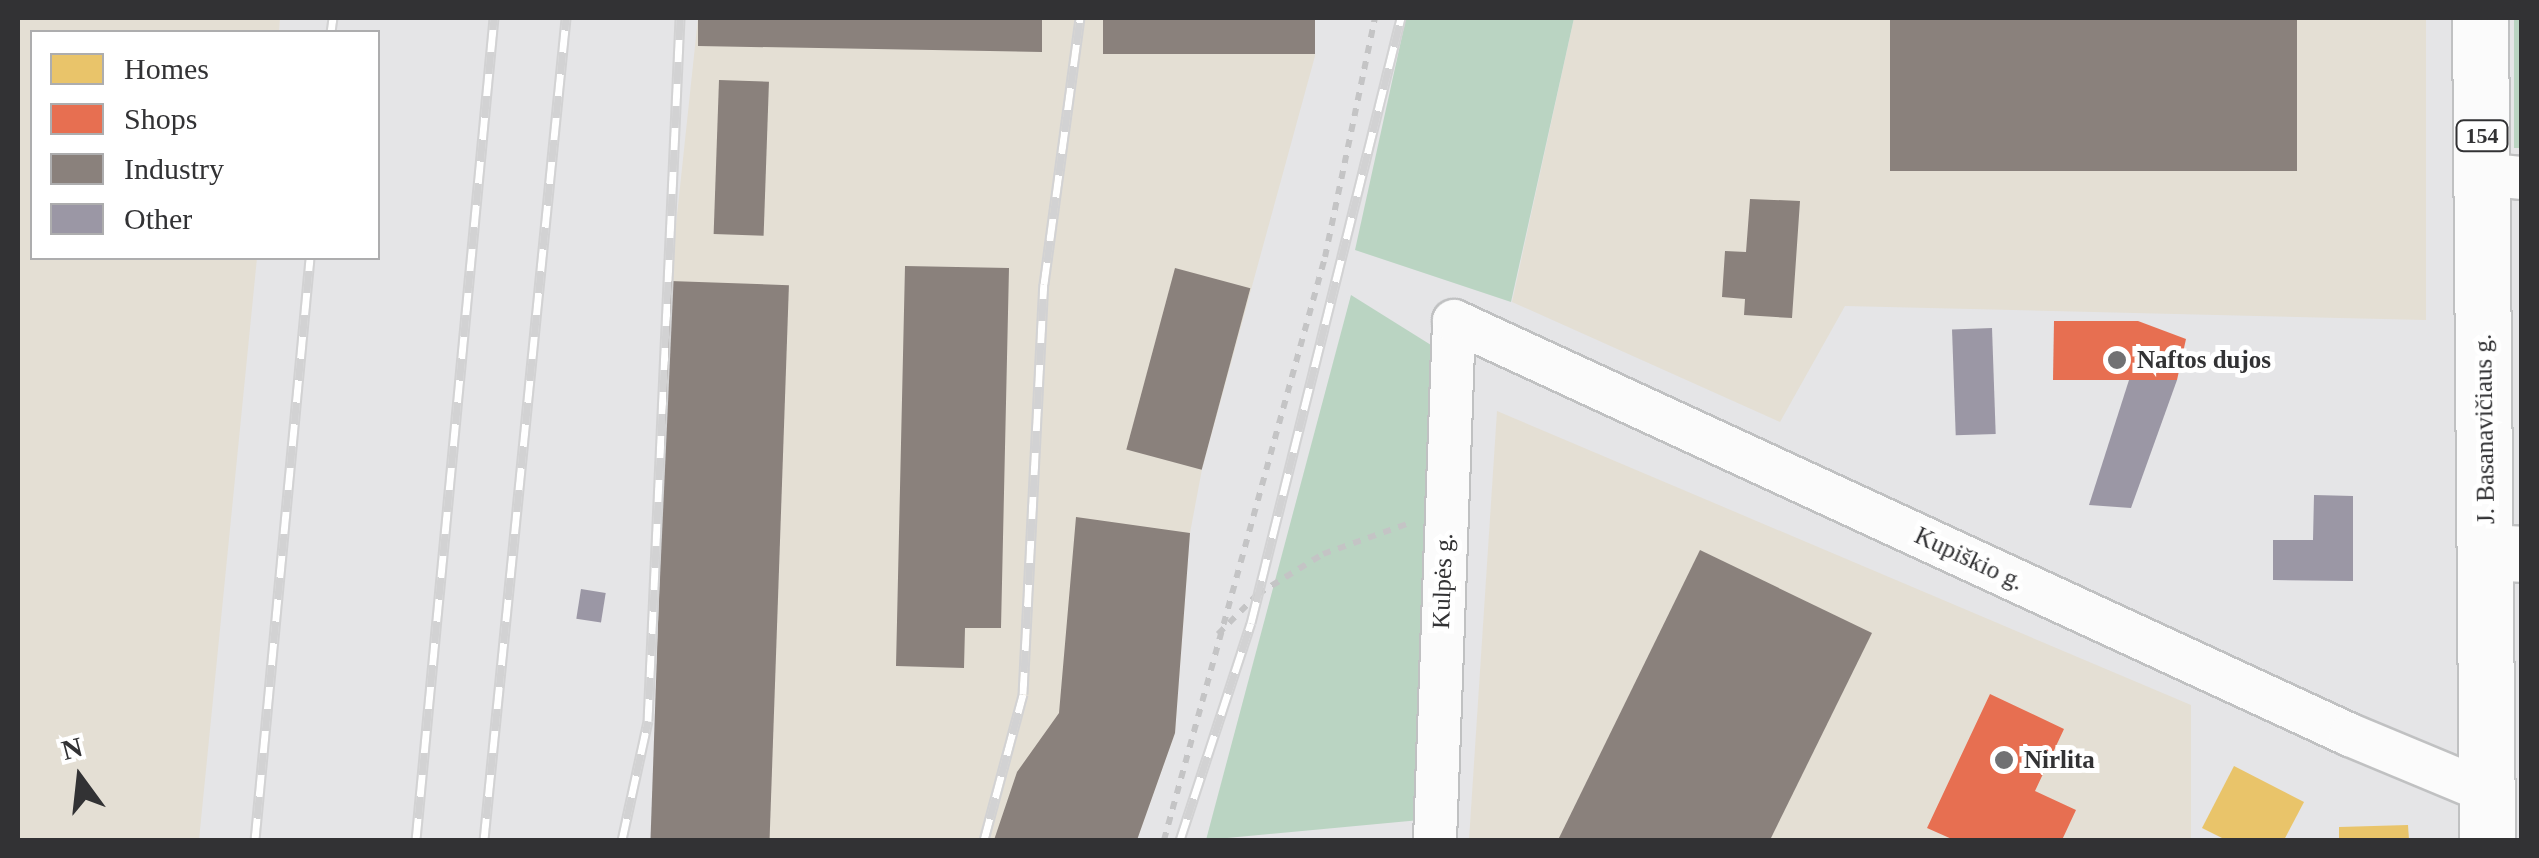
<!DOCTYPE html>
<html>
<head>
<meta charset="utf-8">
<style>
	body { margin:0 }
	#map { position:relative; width:2539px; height:858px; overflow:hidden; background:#e5e5e7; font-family:Georgia,serif }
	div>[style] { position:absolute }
	.industrial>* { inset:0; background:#e4dfd4 }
	.green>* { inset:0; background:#bad4c2; transform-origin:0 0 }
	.homes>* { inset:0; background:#e9c46a }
	.shops>* { inset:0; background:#e76f51 }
	.industry>* { inset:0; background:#8a817c; transform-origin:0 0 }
	.building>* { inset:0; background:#9b97a5; transform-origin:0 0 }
	.path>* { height:6px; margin-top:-3px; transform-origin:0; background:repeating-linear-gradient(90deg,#c4c4c5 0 8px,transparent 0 16px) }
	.roads { filter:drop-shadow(2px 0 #c0c1c2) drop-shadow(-2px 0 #c0c1c2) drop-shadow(0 2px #c0c1c2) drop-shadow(0 -2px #c0c1c2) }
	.street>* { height:42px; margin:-21px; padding:0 21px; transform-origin:21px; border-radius:21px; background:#fbfbfb }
	.secondary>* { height:55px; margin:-27.5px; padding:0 27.5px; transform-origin:27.5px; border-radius:27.5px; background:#fbfbfb }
	.primary>* { height:55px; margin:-27.5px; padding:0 27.5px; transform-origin:27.5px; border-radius:27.5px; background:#fbfbfb }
	.rail>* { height:11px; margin-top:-5.5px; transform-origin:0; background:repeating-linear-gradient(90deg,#fff 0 22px,#d2d2d3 0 44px); box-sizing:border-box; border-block:2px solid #d2d2d3 }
	.dots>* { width:28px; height:28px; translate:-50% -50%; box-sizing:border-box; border:5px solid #fff; border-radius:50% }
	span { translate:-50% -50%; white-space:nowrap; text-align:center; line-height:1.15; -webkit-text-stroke:10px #fff; paint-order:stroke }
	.shield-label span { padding:2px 8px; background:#fff; border:2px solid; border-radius:8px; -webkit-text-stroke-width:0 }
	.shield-label { font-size:22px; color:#323234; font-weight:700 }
	.poi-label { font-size:25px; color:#323234; font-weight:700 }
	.left { translate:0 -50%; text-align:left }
	.street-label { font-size:25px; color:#323234 }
	.frame { position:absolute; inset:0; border:20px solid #323234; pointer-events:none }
	.legend { position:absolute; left:30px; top:30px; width:350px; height:230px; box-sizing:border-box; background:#fff; border:2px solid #adadae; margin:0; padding:12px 18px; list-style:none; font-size:30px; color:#323234 }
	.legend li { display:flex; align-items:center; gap:20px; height:50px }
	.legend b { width:50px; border:2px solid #adadae }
	.north { position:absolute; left:30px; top:728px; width:100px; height:100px; -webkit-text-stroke:8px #fff; paint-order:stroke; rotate:345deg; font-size:28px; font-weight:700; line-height:40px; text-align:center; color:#323234 }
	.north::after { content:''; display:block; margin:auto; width:35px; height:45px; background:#323234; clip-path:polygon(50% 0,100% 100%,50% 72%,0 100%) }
</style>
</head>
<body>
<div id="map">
	<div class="industrial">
		<i style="clip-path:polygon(18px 18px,280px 18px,279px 32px,32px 32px,32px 258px,257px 258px,199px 840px,18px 840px)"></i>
		<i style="clip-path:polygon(698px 18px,1315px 18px,1315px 56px,1202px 469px,1190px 533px,1175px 733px,1137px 840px,653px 840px,670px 281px)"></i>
		<i style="clip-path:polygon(1574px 18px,2426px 18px,2426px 320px,1845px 306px,1780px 422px,1512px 302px)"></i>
		<i style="clip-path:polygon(1497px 411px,2191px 705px,2191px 840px,1469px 840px)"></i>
	</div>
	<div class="green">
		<i style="clip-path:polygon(1406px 18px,1574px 18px,1511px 302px,1355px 250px)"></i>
		<i style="left:2514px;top:18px;width:7px;height:130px"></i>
		<i style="clip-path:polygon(1351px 295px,1439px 350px,1420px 820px,1206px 840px)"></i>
	</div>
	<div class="homes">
		<i style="clip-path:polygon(2234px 766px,2304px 802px,2284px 840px,2226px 840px,2202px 828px)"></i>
		<i style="clip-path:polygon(2408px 825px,2409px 840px,2339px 840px,2339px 827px)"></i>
	</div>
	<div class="shops">
		<i style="clip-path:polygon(2054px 321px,2138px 321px,2186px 339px,2177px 380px,2053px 380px)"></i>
		<i style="clip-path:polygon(1990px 694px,2064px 729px,2035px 791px,2076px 810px,2062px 840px,1954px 840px,1927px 828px)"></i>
	</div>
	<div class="industry">
		<i style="clip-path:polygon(698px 18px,1042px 18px,1042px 52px,698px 46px)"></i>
		<i style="left:1103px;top:18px;width:212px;height:36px"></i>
		<i style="left:1890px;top:18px;width:407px;height:153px"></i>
		<i style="left:719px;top:80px;width:50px;height:154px;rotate:2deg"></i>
		<i style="clip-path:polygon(1750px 199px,1800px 201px,1792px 318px,1744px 315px,1745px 299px,1722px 297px,1725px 251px,1746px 252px)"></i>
		<i style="clip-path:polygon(905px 266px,1009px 268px,1001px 628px,965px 628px,964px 668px,896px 666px)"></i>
		<i style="left:1175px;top:268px;width:78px;height:188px;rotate:15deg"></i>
		<i style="left:670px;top:281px;width:119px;height:559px;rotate:2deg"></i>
		<i style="clip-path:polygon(1076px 517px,1190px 533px,1175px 733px,1137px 840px,994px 840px,1017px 772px,1059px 713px)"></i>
		<i style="clip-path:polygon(1700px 550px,1872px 633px,1770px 840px,1558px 840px)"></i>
	</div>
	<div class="building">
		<i style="left:1992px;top:328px;width:106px;height:40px;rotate:88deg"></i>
		<i style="clip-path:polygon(2129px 380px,2177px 380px,2131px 508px,2089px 505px)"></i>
		<i style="clip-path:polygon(2314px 495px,2353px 496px,2353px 581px,2273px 580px,2273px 540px,2313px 540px)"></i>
		<i style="left:581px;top:589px;width:25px;height:30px;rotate:9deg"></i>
	</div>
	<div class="path">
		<i style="left:1218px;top:634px;width:57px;rotate:-45deg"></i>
		<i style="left:1258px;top:594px;width:76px;rotate:-31.6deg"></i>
		<i style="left:1323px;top:554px;width:89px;rotate:-19.7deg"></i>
		<i style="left:1164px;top:840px;width:605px;rotate:-74.56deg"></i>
		<i style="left:1325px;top:257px;width:244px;rotate:-78.2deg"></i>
	</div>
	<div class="roads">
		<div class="street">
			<i style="left:2482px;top:174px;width:40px;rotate:5.7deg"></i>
			<i style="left:1435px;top:840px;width:519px;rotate:-87.9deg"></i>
			<i style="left:1454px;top:321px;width:987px;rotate:24.8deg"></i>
			<i style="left:2350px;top:735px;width:148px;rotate:22.6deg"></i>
		</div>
		<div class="secondary">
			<i style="left:2486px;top:552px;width:36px;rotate:3deg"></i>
		</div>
		<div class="primary">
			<i style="left:2480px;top:18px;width:822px;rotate:89.51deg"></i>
		</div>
	</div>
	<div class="rail">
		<i style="left:331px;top:32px;width:14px;rotate:-82deg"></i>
		<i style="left:255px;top:840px;width:585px;rotate:-84.6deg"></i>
		<i style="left:416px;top:840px;width:826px;rotate:-84.58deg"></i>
		<i style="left:484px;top:840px;width:826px;rotate:-84.3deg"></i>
		<i style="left:622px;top:840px;width:122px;rotate:-77.7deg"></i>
		<i style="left:648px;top:721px;width:704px;rotate:-87.39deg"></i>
		<i style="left:984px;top:840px;width:151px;rotate:-75deg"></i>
		<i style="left:1023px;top:694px;width:411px;rotate:-87.1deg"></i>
		<i style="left:1044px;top:284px;width:268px;rotate:-82.3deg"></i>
		<i style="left:1180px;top:840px;width:228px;rotate:-71.9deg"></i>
		<i style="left:1251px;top:623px;width:623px;rotate:-76.08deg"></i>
	</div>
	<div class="dots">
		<i style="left:2117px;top:360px;background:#717173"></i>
		<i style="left:2004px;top:760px;background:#717173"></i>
	</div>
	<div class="shield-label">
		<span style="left:2482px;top:136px">154</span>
	</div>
	<div class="poi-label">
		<span class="left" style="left:2137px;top:360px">Naftos dujos</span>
		<span class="left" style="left:2024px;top:760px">Nirlita</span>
	</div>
	<div class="street-label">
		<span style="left:2485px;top:429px;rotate:-91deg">J. Basanavičiaus g.</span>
		<span style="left:1969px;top:559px;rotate:25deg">Kupiškio g.</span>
		<span style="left:1443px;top:581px;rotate:-88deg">Kulpės g.</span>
	</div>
	<div class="frame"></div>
	<ul class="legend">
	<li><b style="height:28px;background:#e9c46a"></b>Homes</li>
	<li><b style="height:28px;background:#e76f51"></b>Shops</li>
	<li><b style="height:28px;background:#8a817c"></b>Industry</li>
	<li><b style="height:28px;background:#9b97a5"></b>Other</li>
	</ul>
	<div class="north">N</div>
</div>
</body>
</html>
